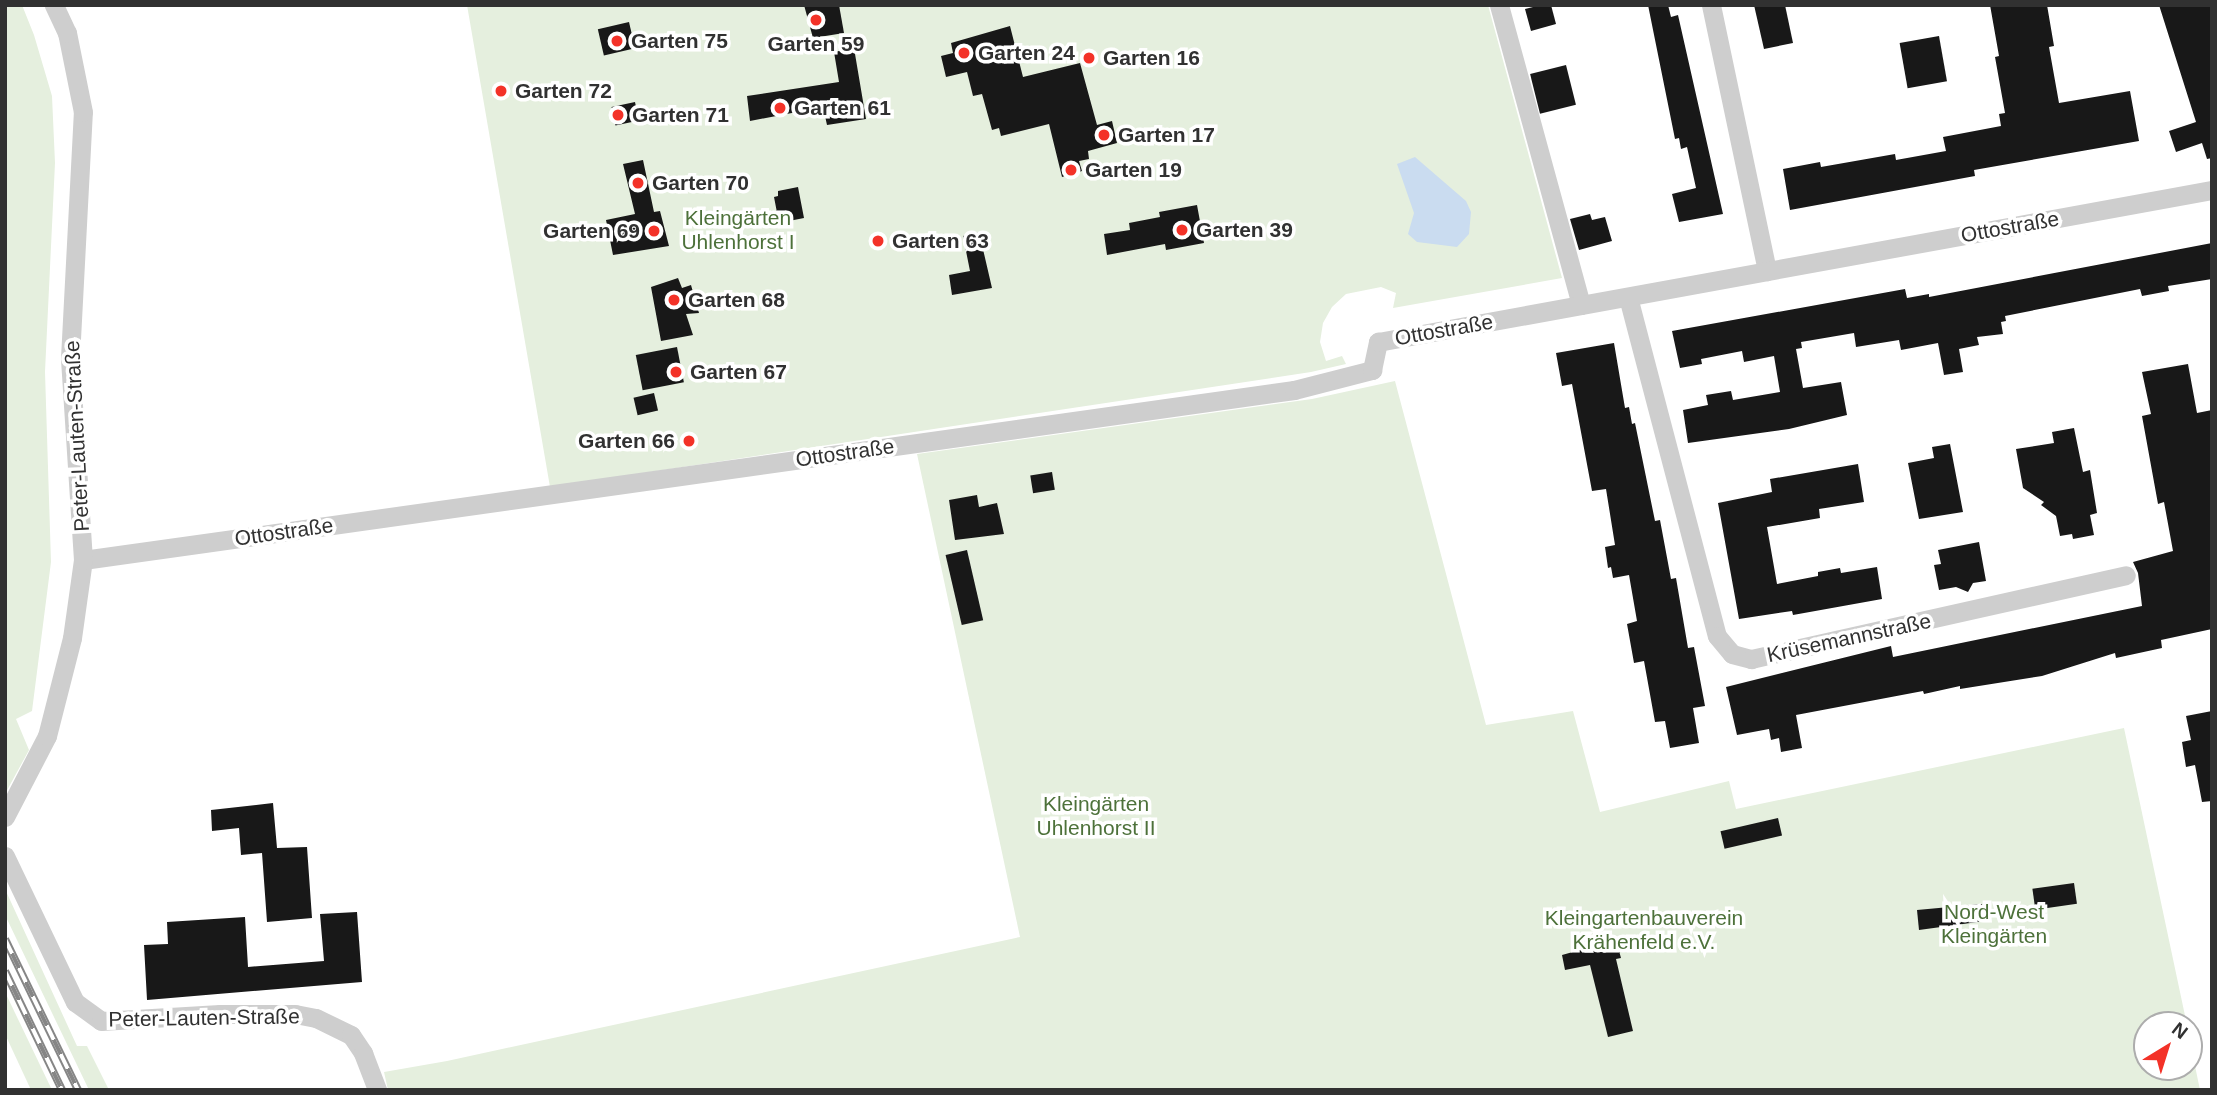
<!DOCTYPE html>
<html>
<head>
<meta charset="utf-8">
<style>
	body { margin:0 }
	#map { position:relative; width:2217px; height:1095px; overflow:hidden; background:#fff; font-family:Helvetica,sans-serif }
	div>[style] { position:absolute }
	.green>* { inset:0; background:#e5efde }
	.water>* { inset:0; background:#cadcf0 }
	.building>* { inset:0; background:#181818; transform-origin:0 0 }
	.street>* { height:19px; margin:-9.5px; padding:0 9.5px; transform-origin:9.5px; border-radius:9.5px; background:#cecece }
	.rail>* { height:8px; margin-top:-4px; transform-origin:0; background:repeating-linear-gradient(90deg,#fff 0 16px,#868686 0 32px); box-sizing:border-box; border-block:2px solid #868686 }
	.dots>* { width:19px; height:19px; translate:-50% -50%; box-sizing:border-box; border:4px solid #fff; border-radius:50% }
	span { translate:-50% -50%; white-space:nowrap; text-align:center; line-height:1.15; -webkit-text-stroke:7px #fff; paint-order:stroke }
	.poi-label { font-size:21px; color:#313131; font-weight:700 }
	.left { translate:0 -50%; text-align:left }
	.right { translate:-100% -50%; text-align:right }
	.park-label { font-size:21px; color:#4d713a }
	.street-label { font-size:21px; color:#313131 }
	.frame { position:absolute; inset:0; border:7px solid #313131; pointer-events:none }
	.north { position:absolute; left:2133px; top:1011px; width:70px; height:70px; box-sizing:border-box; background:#fff; border:2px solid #adadad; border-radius:50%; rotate:38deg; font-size:19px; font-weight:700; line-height:28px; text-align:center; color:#313131 }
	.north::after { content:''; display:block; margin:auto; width:24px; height:32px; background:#f33228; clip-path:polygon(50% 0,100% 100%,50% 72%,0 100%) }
</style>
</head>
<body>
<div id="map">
	<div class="green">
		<i style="clip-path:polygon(5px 5px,22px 5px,34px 35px,52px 96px,55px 163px,45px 372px,51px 562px,32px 711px,16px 719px,29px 750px,5px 794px)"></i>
		<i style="clip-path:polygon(467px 5px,1488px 5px,1562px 278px,1393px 308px,1396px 293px,1381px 287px,1346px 294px,1332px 307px,1323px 323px,1320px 342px,1326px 361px,1342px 356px,1346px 364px,1311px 372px,550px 487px)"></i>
		<i style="clip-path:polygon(1395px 381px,1486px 725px,1573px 711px,1600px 812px,1729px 781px,1736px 809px,2124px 728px,2187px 1025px,2147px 1025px,2147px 1067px,2189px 1067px,2189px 1037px,2200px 1090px,388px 1090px,384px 1072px,447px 1061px,1020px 937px,917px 454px,1312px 399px)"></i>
		<i style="clip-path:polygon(5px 889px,77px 1046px,87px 1046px,109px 1090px,89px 1090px,5px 915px)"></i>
		<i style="clip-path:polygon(5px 992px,52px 1090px,31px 1090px,5px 1034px)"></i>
	</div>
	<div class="water">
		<i style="clip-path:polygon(1415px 157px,1466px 201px,1471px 212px,1469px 234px,1457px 247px,1417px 242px,1408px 234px,1414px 213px,1397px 164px)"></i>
	</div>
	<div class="building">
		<i style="clip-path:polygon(804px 5px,839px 5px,844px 33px,813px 38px)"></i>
		<i style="clip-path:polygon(1541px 5px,1551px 5px,1556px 24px,1531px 31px,1525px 9px)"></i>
		<i style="clip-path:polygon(1648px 5px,1668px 5px,1671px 17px,1678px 15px,1723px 214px,1679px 222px,1672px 194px,1696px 188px,1687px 147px,1681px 149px,1679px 138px,1675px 139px)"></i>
		<i style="clip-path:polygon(1754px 5px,1785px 5px,1793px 43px,1764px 49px)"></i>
		<i style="clip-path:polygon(1990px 5px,2047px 5px,2054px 46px,2049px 47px,2059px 103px,2130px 91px,2139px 141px,1974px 170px,1975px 176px,1790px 210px,1783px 169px,1820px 162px,1821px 167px,1895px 154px,1896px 160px,1946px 151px,1943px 137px,2001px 126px,1999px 114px,2005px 113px,1995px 57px,1999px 56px)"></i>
		<i style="clip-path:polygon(2159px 5px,2212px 5px,2212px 158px,2207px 159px,2202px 143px,2176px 152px,2169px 131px,2196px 122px)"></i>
		<i style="left:629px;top:22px;width:27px;height:32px;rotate:77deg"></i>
		<i style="clip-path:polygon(1010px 26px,1023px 77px,1080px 63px,1097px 125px,1112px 121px,1117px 143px,1088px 151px,1089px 159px,1079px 161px,1082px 171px,1062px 177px,1049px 124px,1001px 136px,999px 128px,992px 130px,982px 94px,973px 96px,967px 72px,946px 77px,941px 56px,953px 53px,951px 43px)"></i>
		<i style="left:1939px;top:36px;width:46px;height:40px;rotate:80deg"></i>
		<i style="clip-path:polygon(854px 48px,866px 119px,827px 125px,823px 107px,750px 121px,747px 96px,839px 82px,834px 52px)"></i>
		<i style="left:1566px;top:65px;width:41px;height:37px;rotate:76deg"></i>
		<i style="left:635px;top:102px;width:19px;height:24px;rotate:78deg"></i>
		<i style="clip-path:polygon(643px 160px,654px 212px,660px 211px,669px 246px,613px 255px,606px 220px,635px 214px,623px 164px)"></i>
		<i style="clip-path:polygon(798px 187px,804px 218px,779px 223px,774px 197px,778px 196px,778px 191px)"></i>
		<i style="clip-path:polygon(1197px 205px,1204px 243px,1166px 250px,1165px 244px,1107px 255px,1104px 234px,1130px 230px,1129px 223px,1160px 217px,1159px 212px)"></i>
		<i style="clip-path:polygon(1590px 214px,1592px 220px,1605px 217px,1612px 241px,1579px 250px,1570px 219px)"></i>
		<i style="clip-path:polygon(979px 232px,992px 288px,952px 295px,949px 275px,970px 271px,963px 236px)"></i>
		<i style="clip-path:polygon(2212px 243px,2212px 279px,2168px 286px,2169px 291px,2142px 296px,2140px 289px,2005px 316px,2006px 321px,2001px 322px,2003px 334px,1977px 337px,1979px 345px,1959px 349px,1963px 372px,1944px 375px,1938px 343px,1901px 350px,1899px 340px,1856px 347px,1854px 333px,1801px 342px,1802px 348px,1796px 349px,1803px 388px,1841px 382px,1847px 415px,1789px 429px,1688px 443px,1683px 410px,1708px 405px,1706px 395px,1731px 391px,1733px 400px,1780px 392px,1774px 356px,1744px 362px,1742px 351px,1701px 359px,1702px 364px,1680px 368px,1672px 331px,1905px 289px,1907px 298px,1929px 294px,1929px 297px)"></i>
		<i style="clip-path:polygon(678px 278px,682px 288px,691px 285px,699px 313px,686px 314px,693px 335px,661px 341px,651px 287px)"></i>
		<i style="clip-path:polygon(1614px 343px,1625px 408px,1629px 407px,1632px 424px,1635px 423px,1655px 521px,1660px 520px,1671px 579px,1676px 578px,1688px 648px,1694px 647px,1705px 706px,1693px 708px,1699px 743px,1670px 748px,1665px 721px,1655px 722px,1644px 661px,1634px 663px,1627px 624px,1637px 621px,1629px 575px,1613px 578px,1611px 567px,1608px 568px,1605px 547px,1615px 545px,1606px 489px,1592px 491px,1572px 384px,1562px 386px,1556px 353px)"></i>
		<i style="left:677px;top:347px;width:36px;height:42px;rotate:79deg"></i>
		<i style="clip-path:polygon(2188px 364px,2197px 413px,2212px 410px,2212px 629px,2161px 640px,2162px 648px,2116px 658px,2115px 653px,2042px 676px,1960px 689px,1960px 686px,1924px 694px,1923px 691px,1796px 715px,1802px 748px,1781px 752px,1779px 738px,1771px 740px,1769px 729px,1737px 735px,1726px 687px,1891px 646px,1893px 657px,2142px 606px,2138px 573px,2133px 562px,2173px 551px,2164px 502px,2158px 504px,2142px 416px,2151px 414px,2142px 372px)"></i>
		<i style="left:654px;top:393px;width:18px;height:21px;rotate:77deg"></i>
		<i style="clip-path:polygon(2074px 428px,2083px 472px,2090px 470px,2097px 513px,2090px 515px,2094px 535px,2073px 539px,2072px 534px,2060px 536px,2056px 516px,2041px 505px,2044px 502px,2023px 488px,2016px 449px,2054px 443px,2052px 432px)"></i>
		<i style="clip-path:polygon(1950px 444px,1963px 512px,1919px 519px,1908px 463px,1934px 458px,1932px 447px)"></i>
		<i style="clip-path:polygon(1858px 464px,1864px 502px,1819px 509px,1820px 518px,1767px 527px,1777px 584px,1818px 576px,1818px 572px,1840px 568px,1841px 573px,1877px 567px,1882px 599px,1793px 615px,1792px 611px,1739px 619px,1718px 503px,1772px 492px,1770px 479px)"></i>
		<i style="left:1052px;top:472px;width:18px;height:22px;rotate:81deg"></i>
		<i style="clip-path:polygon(977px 495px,979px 507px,997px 503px,1004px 534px,955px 540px,949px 500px)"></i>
		<i style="clip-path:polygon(1979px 542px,1986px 581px,1973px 583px,1968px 592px,1956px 587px,1939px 590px,1934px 565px,1941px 564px,1938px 550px)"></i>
		<i style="left:967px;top:550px;width:72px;height:22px;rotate:77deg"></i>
		<i style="clip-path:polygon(2212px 711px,2212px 801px,2202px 802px,2195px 765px,2186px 767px,2182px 742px,2191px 740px,2186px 716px)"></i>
		<i style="clip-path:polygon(273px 803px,277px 848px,307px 847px,312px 918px,267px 922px,262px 853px,241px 855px,239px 828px,212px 831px,211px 810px)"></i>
		<i style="left:1778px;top:818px;width:18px;height:59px;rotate:77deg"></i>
		<i style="left:2074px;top:883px;width:21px;height:42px;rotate:82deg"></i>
		<i style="clip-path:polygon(1982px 904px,1985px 921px,1919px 930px,1917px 910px)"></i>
		<i style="clip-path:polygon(357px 912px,362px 982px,147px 1000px,144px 945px,168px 944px,167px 922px,245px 917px,248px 967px,324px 961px,320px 914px)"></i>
		<i style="clip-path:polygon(1616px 940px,1621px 958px,1616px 959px,1633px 1031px,1608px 1037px,1590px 965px,1565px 970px,1562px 955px)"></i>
	</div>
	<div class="street">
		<i style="left:1499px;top:5px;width:311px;rotate:74.7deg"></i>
		<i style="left:1711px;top:5px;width:272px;rotate:78.1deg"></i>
		<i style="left:1628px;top:297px;width:350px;rotate:75.3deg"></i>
		<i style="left:1717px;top:636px;width:23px;rotate:50deg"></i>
		<i style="left:1732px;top:654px;width:20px;rotate:15deg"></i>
		<i style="left:1751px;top:659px;width:384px;rotate:-12.6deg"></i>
		<i style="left:83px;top:560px;width:1223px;rotate:-7.99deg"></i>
		<i style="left:1294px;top:390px;width:81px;rotate:-14.4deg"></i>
		<i style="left:1372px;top:370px;width:29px;rotate:-78deg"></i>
		<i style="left:1378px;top:342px;width:848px;rotate:-10.33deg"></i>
		<i style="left:5px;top:817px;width:91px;rotate:-62.6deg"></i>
		<i style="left:47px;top:736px;width:101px;rotate:-75.7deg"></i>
		<i style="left:72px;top:638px;width:79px;rotate:-82deg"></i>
		<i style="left:83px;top:560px;width:202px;rotate:-93.7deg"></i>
		<i style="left:70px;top:358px;width:246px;rotate:-87deg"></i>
		<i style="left:83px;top:112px;width:81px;rotate:-101.4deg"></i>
		<i style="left:67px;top:33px;width:31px;rotate:-115deg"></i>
		<i style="left:5px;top:856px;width:162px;rotate:64.4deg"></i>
		<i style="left:75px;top:1002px;width:32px;rotate:36deg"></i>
		<i style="left:101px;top:1021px;width:119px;rotate:-3.4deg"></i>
		<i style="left:220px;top:1014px;width:75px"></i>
		<i style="left:295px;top:1014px;width:21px;rotate:11deg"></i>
		<i style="left:316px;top:1018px;width:39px;rotate:26deg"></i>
		<i style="left:351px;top:1035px;width:22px;rotate:56deg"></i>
		<i style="left:363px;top:1053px;width:40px;rotate:69deg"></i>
	</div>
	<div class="rail">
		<i style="left:5px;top:939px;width:168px;rotate:64.2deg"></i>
		<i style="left:5px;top:971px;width:132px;rotate:64.4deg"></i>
	</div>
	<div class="dots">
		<i style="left:816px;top:20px;background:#f33228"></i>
		<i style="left:617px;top:41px;background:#f33228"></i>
		<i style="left:964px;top:53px;background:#f33228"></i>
		<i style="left:1089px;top:58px;background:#f33228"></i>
		<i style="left:501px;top:91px;background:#f33228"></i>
		<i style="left:780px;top:108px;background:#f33228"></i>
		<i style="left:618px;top:115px;background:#f33228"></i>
		<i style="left:1104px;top:135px;background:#f33228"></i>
		<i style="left:1071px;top:170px;background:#f33228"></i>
		<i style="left:638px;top:183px;background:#f33228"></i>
		<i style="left:1182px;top:230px;background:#f33228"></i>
		<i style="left:654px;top:231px;background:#f33228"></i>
		<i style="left:878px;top:241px;background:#f33228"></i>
		<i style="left:674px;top:300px;background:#f33228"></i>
		<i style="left:676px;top:372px;background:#f33228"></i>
		<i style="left:689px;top:441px;background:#f33228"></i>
	</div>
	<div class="poi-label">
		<span class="left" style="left:631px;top:41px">Garten 75</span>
		<span style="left:816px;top:44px">Garten 59</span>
		<span class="left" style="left:978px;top:53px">Garten 24</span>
		<span class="left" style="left:1103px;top:58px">Garten 16</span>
		<span class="left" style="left:515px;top:91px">Garten 72</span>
		<span class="left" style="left:794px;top:108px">Garten 61</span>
		<span class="left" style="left:632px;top:115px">Garten 71</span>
		<span class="left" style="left:1118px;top:135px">Garten 17</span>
		<span class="left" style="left:1085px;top:170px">Garten 19</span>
		<span class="left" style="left:652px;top:183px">Garten 70</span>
		<span class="left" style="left:1196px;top:230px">Garten 39</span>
		<span class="right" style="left:640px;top:231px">Garten 69</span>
		<span class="left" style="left:892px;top:241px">Garten 63</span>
		<span class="left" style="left:688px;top:300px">Garten 68</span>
		<span class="left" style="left:690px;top:372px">Garten 67</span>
		<span class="right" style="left:675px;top:441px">Garten 66</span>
	</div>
	<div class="park-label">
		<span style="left:738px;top:230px">Kleingärten<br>Uhlenhorst I</span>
		<span style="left:1096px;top:816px">Kleingärten<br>Uhlenhorst II</span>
		<span style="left:1994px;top:924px">Nord-West<br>Kleingärten</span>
		<span style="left:1644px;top:930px">Kleingartenbauverein<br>Krähenfeld e.V.</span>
	</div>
	<div class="street-label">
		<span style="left:2010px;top:227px;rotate:-10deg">Ottostraße</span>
		<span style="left:1444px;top:330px;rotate:-10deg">Ottostraße</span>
		<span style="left:77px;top:436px;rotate:-93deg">Peter-Lauten-Straße</span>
		<span style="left:845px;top:453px;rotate:-8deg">Ottostraße</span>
		<span style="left:284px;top:532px;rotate:-8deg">Ottostraße</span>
		<span style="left:1849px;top:638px;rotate:-12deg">Krüsemannstraße</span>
		<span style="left:204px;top:1018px;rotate:-1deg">Peter-Lauten-Straße</span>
	</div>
	<div class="frame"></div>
	<div class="north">N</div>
</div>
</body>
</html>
